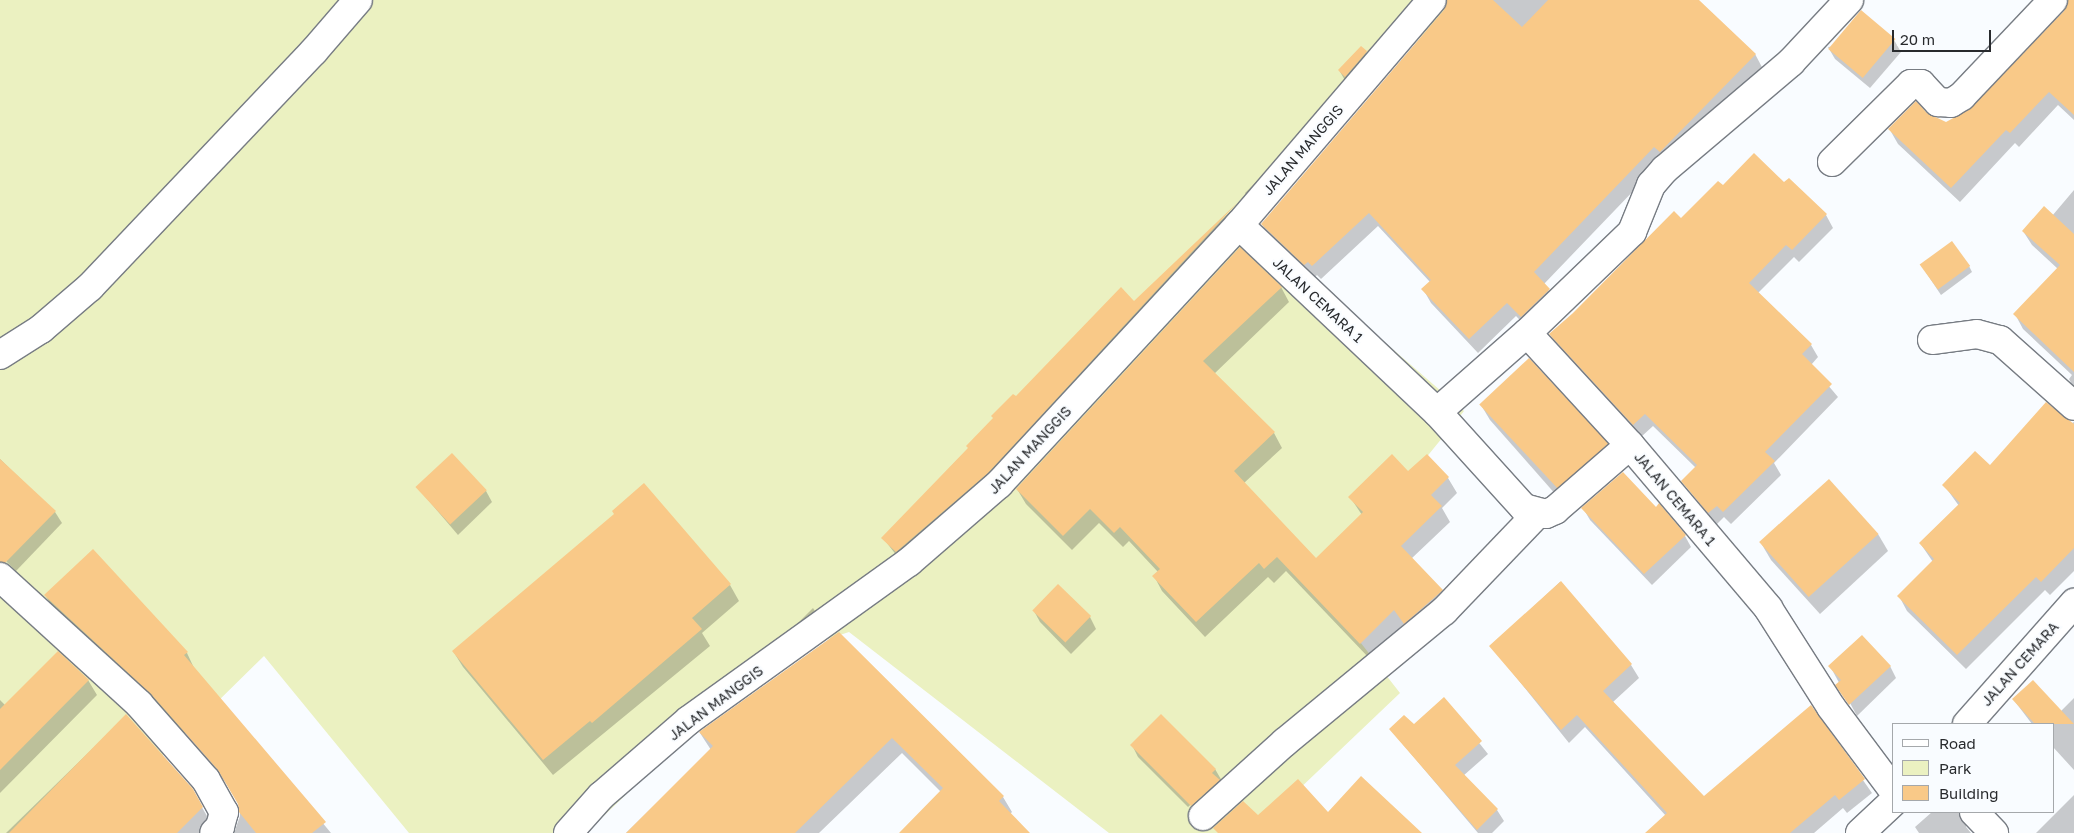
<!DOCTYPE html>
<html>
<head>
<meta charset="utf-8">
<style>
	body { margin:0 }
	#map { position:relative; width:2074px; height:833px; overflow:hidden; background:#f9fcff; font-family:"Golos Text",sans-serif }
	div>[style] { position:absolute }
	.green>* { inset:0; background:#ebf1c1 }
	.shadow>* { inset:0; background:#0003 }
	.building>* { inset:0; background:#f9c988; transform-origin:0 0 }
	.roads { filter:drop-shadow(1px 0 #777c83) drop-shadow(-1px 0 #777c83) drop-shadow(0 1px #777c83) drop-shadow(0 -1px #777c83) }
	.minor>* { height:28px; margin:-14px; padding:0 14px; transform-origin:14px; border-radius:14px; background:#fff }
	span { translate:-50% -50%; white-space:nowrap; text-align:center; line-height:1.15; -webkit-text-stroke:4px #f9fcff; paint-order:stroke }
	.street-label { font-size:14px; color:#282a2d }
	.legend { position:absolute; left:1892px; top:723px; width:162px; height:90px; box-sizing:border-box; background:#f9fcff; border:1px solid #a5a8ab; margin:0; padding:6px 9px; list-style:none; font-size:15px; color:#282a2d }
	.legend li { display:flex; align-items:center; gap:10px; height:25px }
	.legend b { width:25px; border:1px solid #a5a8ab }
	.scale { position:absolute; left:1892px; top:30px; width:99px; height:22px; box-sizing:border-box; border:2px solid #282a2d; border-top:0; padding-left:6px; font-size:15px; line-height:18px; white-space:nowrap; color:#282a2d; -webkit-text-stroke:4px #f9fcff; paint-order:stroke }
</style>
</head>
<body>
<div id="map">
	<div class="green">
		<i style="clip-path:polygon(0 0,1456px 0,1245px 221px,1464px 411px,1356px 544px,1346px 624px,1400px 693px,1253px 833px,1109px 833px,849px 632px,767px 659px,586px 833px,409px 833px,264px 656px,84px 833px,0 833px)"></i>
	</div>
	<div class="shadow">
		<i style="clip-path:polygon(1448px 0,1697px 0,1755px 54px,1763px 69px,1663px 160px,1544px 284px,1558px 304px,1530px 331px,1516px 316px,1478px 353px,1431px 303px,1423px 289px,1430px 282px,1378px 226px,1321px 279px,1317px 275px,1313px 279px,1270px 238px,1262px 224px,1445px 11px)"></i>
		<i style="clip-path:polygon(2074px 5px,2074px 120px,2058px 105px,2019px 147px,2015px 143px,1960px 202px,1898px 144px,1890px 130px,1926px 114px,1946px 123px,1971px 110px)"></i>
		<i style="clip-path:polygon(1894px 40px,1901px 52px,1870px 88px,1835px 59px,1828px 47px)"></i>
		<i style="clip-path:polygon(1361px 47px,1367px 53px,1370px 50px,1376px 60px,1346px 82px,1339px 70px)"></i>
		<i style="clip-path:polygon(1257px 181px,1267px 197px,1255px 210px,1245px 193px)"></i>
		<i style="clip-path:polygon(1784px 184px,1826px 215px,1833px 228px,1799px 262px,1794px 257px,1758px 293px,1811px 345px,1818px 357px,1811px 365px,1838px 397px,1774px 463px,1781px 475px,1731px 524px,1724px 517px,1716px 525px,1683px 481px,1696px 468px,1653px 426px,1641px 437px,1558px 346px,1550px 334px,1723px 187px)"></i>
		<i style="clip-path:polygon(2074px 190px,2074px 388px,2069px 379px,2072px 375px,2023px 329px,2015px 314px,2058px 269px,2032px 245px,2023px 231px,2052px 216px)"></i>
		<i style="clip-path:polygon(1237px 205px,1244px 218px,904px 565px,883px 538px,1016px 398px,1134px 303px)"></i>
		<i style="clip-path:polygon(1969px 266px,1972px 272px,1941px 295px,1925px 271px)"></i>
		<i style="clip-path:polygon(1281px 287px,1289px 302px,1214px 374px,1274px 433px,1282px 448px,1244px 483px,1316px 559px,1362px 515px,1350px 497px,1408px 473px,1427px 456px,1448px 478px,1457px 493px,1442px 508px,1450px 522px,1411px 559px,1442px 590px,1450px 605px,1413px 638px,1404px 624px,1369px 658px,1286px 571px,1274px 583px,1268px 577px,1205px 637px,1162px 591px,1154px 576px,1158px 572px,1129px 541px,1123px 547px,1099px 523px,1072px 550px,1026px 504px,1017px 489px)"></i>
		<i style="clip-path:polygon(1481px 405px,1607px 444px,1615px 459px,1564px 504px,1490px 420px)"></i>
		<i style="clip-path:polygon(2074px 422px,2074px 571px,2050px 595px,2045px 590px,1966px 669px,1907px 611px,1899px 596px,1933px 562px,1920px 543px,1959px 506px,1944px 485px,1990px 467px)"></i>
		<i style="clip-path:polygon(0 459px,55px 512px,62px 523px,16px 571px,0 555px)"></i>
		<i style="clip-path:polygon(417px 487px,486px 491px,492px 502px,458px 535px)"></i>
		<i style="clip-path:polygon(1583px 508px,1656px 508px,1685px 536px,1691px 547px,1652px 585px,1590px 520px)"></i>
		<i style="clip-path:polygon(1878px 534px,1888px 551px,1820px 614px,1771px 560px,1761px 543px)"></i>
		<i style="clip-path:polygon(1560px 582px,1631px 665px,1639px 678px,1613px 702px,1704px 798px,1811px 706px,1872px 793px,1847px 813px,1843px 808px,1814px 833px,1647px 833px,1666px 816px,1585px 727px,1569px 743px,1491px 646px)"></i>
		<i style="clip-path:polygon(730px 585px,739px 601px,702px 633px,710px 646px,553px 775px,463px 667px,453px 651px)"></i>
		<i style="clip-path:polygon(45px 595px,187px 653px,194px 668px,331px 833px,234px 833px,240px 816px,239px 805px,227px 784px,159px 707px,54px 609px)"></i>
		<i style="clip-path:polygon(813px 608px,822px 622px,802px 636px,796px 625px)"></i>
		<i style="clip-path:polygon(1034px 611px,1090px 617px,1096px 629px,1071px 654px,1040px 622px)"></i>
		<i style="clip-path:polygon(838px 633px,1003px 797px,1012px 812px,1010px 814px,1029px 833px,900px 833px,941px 792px,902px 753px,819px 833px,626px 833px,711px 750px,700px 733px)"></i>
		<i style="clip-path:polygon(1830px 666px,1890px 666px,1896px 678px,1857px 716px)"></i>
		<i style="clip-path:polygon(88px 680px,97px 695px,0 793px,0 700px,6px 706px)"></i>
		<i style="clip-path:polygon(2074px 698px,2074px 770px,2053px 747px,2053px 724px,2032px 724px,2013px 699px,2061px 711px)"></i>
		<i style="clip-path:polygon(1444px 699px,1488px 754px,1463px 776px,1497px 810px,1504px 821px,1492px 833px,1478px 833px,1390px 729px,1413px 726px)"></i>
		<i style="clip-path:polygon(126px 716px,192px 790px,215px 830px,213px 833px,6px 833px)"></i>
		<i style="clip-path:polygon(1132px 745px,1215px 769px,1222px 781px,1198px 817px,1190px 809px,1219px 779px,1188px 807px,1138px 757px)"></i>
		<i style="clip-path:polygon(2074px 795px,2074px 833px,2036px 833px)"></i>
		<i style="clip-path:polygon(1932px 812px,1963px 812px,1967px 819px,1966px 827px,1971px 833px,1919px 833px,1915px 827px)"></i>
	</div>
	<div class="building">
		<i style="clip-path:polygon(1447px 0,1493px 0,1522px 27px,1548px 0,1699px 0,1756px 54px,1660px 152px,1654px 147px,1534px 272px,1550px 289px,1521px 317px,1507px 303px,1469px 339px,1421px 289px,1431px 280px,1369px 213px,1312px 266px,1308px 262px,1304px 265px,1261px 224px,1444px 10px)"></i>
		<i style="clip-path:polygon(2068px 0,2074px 0,2074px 115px,2049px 92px,2010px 133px,2006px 130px,1951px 188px,1888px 129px,1916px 101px,1927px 113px,1946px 122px,1970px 109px,2064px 11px)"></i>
		<i style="left:1861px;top:10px;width:45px;height:51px;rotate:40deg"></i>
		<i style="clip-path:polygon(1361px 46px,1367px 51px,1370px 48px,1345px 77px,1338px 70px)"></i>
		<i style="clip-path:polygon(1754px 153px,1784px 182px,1789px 178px,1827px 214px,1792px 250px,1786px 245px,1749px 283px,1812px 344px,1802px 354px,1832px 384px,1765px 452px,1775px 461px,1723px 512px,1717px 506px,1708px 513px,1681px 481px,1697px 465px,1645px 414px,1633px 425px,1549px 334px,1573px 313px,1674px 211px,1681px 218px,1718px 181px,1723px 185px)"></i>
		<i style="clip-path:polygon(1237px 203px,988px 473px,896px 552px,881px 538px,968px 448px,966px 446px,993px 418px,991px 416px,1013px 394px,1016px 396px,1121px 287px,1134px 301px)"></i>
		<i style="clip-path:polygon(2044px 206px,2074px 234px,2074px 372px,2013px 314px,2060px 265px,2022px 231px)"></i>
		<i style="left:1952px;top:241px;width:31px;height:40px;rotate:54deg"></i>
		<i style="clip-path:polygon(1240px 247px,1282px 287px,1203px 361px,1275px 432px,1234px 471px,1316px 558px,1363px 512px,1348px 497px,1392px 454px,1408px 471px,1427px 454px,1449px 477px,1431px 495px,1442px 506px,1401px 546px,1443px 590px,1404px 624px,1394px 610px,1360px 644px,1277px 557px,1264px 569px,1259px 563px,1196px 622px,1152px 576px,1160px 569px,1120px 527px,1114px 533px,1090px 509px,1063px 536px,1016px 489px)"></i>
		<i style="left:1529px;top:358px;width:117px;height:68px;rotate:47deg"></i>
		<i style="clip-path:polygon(2046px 402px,2074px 424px,2074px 548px,2041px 582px,2036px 577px,1957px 655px,1897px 596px,1934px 559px,1919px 543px,1960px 503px,1942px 485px,1975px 451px,1990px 465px)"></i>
		<i style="left:452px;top:453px;width:51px;height:50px;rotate:47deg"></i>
		<i style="clip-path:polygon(0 459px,56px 511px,5px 563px,0 562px)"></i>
		<i style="clip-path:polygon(1623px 472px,1656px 507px,1659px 503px,1686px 535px,1644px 574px,1581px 508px)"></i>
		<i style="left:1829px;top:479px;width:74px;height:94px;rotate:48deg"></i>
		<i style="clip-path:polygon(644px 483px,731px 584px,692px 618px,702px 629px,592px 723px,590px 721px,543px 760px,452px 651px,614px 514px,612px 511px)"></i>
		<i style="clip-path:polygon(93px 549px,188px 652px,184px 655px,326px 822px,312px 833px,256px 833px,239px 812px,238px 804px,218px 770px,151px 694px,44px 595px)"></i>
		<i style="clip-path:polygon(1561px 581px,1632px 664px,1603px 691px,1704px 796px,1811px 705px,1865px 779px,1839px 800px,1835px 795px,1790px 833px,1645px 833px,1667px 813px,1577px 715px,1561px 730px,1489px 646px)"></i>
		<i style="left:1058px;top:584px;width:46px;height:37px;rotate:44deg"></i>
		<i style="clip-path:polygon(839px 632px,1004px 796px,999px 801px,1030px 833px,899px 833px,943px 788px,892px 738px,795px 833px,626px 833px,713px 746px,699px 732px)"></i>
		<i style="clip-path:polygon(1862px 635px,1891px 666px,1849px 705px,1835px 685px,1841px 680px,1828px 666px)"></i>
		<i style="clip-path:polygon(58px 651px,89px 680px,0 770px,0 709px)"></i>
		<i style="clip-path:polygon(2033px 680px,2074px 724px,2035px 724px,2012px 699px)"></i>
		<i style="clip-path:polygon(1444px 697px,1482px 741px,1455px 765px,1498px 809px,1477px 830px,1389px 729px,1404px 715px,1414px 724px)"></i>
		<i style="clip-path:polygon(126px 714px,193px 789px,203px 807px,177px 833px,9px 833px)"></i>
		<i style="clip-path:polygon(1161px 714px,1216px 769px,1212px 773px,1220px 780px,1191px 806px,1130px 745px)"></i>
		<i style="clip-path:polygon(1361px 776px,1422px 833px,1218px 833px,1213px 828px,1243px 801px,1258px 815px,1298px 779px,1328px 812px)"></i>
	</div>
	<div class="roads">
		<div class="minor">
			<i style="left:1832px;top:162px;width:111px;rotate:-44.6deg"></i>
			<i style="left:1911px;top:84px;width:10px"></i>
			<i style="left:1921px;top:84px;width:25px;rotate:47deg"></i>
			<i style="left:1938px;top:102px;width:13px;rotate:4deg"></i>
			<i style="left:1951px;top:103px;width:13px;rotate:-32deg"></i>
			<i style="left:1962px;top:96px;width:132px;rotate:-46.5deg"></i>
			<i style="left:1239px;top:225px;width:272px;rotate:43.4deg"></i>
			<i style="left:1437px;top:412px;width:130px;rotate:47.8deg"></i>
			<i style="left:1524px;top:508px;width:23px;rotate:15deg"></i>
			<i style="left:1546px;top:514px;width:10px;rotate:-24deg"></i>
			<i style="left:1555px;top:510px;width:99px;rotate:-40.9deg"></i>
			<i style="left:1630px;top:445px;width:214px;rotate:49.7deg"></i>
			<i style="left:1768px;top:608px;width:117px;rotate:57.5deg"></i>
			<i style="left:1831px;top:707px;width:104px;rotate:53.2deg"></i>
			<i style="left:1932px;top:340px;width:45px;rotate:-7.6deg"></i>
			<i style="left:1977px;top:334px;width:24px;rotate:15deg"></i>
			<i style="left:2000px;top:340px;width:99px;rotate:41.7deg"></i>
			<i style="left:0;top:355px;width:49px;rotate:-32.4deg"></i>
			<i style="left:41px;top:329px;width:65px;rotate:-40.6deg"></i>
			<i style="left:90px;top:287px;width:325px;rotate:-46.5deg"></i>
			<i style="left:314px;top:51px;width:67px;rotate:-49.2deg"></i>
			<i style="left:1437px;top:412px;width:120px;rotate:-41.3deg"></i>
			<i style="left:1630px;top:445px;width:152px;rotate:-132.6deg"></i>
			<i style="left:1527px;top:333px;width:146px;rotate:-43.9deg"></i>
			<i style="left:1632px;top:232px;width:51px;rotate:-68deg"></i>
			<i style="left:1651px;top:185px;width:21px;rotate:-49deg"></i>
			<i style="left:1665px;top:169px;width:165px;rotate:-40.3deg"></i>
			<i style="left:1791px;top:62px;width:85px;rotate:-46.9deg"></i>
			<i style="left:0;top:577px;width:188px;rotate:42.4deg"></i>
			<i style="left:139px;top:704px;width:101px;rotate:48.6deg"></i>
			<i style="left:206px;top:780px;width:37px;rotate:61deg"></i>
			<i style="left:224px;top:812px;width:16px;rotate:105deg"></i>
			<i style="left:220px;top:827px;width:8px;rotate:135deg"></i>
			<i style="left:1967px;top:724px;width:162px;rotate:-48.5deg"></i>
			<i style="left:1974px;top:812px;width:29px;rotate:46deg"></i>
			<i style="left:1203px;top:816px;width:110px;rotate:-42.1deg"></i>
			<i style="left:1285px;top:742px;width:206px;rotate:-39.5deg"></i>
			<i style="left:1444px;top:611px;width:136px;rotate:-46.2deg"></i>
			<i style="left:568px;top:833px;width:50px;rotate:-48.3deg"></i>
			<i style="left:601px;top:796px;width:116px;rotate:-40.8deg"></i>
			<i style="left:689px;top:720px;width:271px;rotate:-35.7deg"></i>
			<i style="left:909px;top:562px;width:119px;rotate:-40.9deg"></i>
			<i style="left:999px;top:484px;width:353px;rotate:-47.2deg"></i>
			<i style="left:1239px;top:225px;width:296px;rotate:-49.4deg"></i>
			<i style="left:1860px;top:833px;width:45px;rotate:-43.2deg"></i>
		</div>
	</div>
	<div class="street-label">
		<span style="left:1303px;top:150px;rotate:-49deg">JALAN MANGGIS</span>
		<span style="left:1318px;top:300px;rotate:43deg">JALAN CEMARA 1</span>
		<span style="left:1030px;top:450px;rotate:-47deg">JALAN MANGGIS</span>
		<span style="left:1675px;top:499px;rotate:50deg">JALAN CEMARA 1</span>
		<span style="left:2020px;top:664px;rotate:-48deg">JALAN CEMARA</span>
		<span style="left:716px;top:703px;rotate:-37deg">JALAN MANGGIS</span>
	</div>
	<ul class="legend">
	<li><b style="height:6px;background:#fff"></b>Road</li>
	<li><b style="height:14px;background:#ebf1c1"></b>Park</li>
	<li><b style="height:14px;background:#f9c988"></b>Building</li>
	</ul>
	<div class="scale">20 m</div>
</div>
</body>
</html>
